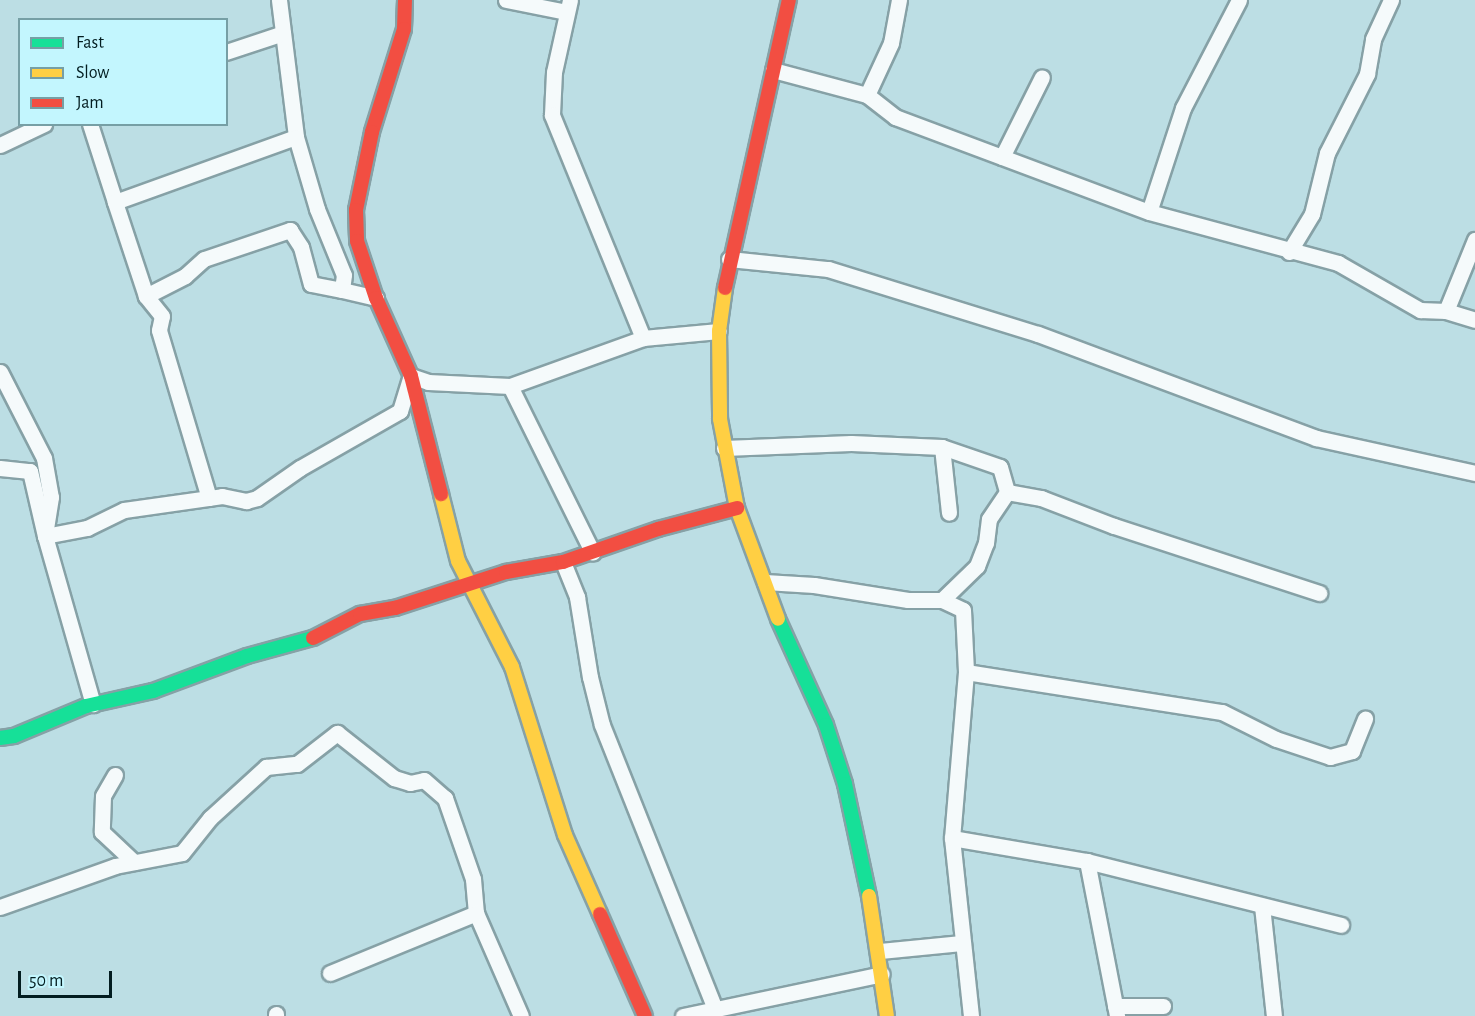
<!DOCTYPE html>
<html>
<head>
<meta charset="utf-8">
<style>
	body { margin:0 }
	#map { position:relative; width:1475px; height:1016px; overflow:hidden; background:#bcdee4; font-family:"Alegreya Sans",sans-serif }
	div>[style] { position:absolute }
	.roads { filter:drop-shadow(2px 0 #86a1a6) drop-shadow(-2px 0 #86a1a6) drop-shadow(0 2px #86a1a6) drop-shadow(0 -2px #86a1a6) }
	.street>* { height:15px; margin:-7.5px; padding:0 7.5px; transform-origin:7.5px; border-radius:7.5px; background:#f5fafb }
	.fast>* { height:14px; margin:-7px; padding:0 7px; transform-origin:7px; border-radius:7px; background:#16e098 }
	.slow>* { height:14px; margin:-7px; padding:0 7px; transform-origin:7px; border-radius:7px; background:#ffcf43 }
	.jam>* { height:14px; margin:-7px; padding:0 7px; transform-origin:7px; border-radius:7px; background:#f24e42 }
	span { translate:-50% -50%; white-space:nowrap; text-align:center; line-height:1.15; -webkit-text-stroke:6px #c3f6fe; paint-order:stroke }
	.legend { position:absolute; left:18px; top:18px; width:210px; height:108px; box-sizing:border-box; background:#c3f6fe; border:2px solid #769fa5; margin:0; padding:8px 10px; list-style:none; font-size:18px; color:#031d20 }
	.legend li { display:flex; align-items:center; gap:12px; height:30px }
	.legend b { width:30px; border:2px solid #769fa5 }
	.scale { position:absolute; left:18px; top:971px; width:94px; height:27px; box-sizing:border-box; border:3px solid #031d20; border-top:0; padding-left:8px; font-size:18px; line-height:21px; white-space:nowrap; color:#031d20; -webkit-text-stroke:4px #c3f6fe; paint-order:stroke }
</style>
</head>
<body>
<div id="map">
	<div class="roads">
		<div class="street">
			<i style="left:279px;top:0;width:138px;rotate:82.9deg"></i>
			<i style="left:506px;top:0;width:61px;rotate:11.3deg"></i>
			<i style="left:570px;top:0;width:74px;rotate:102.5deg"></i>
			<i style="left:554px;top:72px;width:43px;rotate:92.7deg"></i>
			<i style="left:552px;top:115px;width:241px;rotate:67.8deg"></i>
			<i style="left:1239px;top:0;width:122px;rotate:117.4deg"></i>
			<i style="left:1183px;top:108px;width:109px;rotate:108.1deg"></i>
			<i style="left:1149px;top:212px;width:196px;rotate:15.1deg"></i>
			<i style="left:1338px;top:263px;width:95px;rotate:29.8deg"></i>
			<i style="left:1420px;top:310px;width:26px;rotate:2deg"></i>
			<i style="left:1446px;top:311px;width:30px;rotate:17deg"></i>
			<i style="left:226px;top:52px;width:60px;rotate:-18.4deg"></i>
			<i style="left:773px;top:70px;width:97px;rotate:14.9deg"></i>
			<i style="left:867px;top:95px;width:36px;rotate:38deg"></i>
			<i style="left:895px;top:117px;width:271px;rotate:20.5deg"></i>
			<i style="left:867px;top:95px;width:57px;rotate:-65.2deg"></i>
			<i style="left:891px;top:43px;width:44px;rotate:-79.5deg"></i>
			<i style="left:90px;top:124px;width:82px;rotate:72.2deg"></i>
			<i style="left:0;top:145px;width:49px;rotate:-25.5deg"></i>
			<i style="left:1002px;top:157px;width:89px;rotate:-63.4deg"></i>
			<i style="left:1289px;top:252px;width:44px;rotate:-58.8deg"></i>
			<i style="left:1312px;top:214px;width:63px;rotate:-76.2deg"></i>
			<i style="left:1327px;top:153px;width:89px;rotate:-63.1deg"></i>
			<i style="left:1367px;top:74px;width:36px;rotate:-80deg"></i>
			<i style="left:1373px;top:39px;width:43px;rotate:-65.2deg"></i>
			<i style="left:729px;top:259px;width:100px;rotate:5.8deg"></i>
			<i style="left:828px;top:269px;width:220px;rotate:17.2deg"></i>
			<i style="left:1038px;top:334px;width:297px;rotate:20.5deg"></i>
			<i style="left:1316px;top:438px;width:163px;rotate:12.4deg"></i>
			<i style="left:146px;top:296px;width:99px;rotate:-108.3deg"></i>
			<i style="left:115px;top:202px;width:192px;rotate:-19.8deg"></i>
			<i style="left:296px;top:137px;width:75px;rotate:73.7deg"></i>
			<i style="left:317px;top:209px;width:71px;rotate:67.8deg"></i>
			<i style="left:344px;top:275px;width:15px;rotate:98deg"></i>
			<i style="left:342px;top:290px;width:35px;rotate:13deg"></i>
			<i style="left:1446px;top:311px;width:77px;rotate:-67.8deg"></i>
			<i style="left:0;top:372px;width:97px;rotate:62.9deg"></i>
			<i style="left:44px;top:458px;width:40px;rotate:80deg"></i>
			<i style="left:51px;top:497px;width:39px;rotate:99deg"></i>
			<i style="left:45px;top:536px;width:175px;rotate:74.1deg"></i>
			<i style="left:510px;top:386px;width:186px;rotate:63.6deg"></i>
			<i style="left:942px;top:447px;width:61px;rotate:19deg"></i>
			<i style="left:1000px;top:467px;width:26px;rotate:74deg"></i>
			<i style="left:724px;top:448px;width:127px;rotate:-2.3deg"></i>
			<i style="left:851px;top:443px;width:91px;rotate:2.5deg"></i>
			<i style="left:942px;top:447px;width:66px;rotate:83.9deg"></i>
			<i style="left:0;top:468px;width:30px;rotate:6deg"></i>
			<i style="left:30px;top:471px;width:67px;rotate:77deg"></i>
			<i style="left:45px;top:536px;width:43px;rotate:-10.8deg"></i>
			<i style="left:87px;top:528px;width:41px;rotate:-25.9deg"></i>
			<i style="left:124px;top:510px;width:99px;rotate:-8.1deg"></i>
			<i style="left:222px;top:496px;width:25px;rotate:12deg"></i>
			<i style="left:246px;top:501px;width:11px;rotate:-15deg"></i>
			<i style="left:257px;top:498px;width:52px;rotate:-34.9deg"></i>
			<i style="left:300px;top:468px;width:115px;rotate:-29.7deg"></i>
			<i style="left:400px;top:411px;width:37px;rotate:-73deg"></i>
			<i style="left:411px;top:376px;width:18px;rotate:19deg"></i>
			<i style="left:428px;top:382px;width:82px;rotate:2.8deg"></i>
			<i style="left:510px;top:386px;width:141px;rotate:-19.8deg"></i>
			<i style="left:643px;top:338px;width:76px;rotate:-5.3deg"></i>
			<i style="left:1007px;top:492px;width:35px;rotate:10deg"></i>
			<i style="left:1041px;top:498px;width:78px;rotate:21deg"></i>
			<i style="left:1114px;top:526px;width:216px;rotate:18.1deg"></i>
			<i style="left:209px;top:498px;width:175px;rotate:-106.6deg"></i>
			<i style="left:159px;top:330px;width:14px;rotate:-78deg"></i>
			<i style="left:162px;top:316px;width:26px;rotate:-129deg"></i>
			<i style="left:146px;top:296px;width:44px;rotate:-27.1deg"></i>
			<i style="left:185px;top:276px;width:25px;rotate:-42deg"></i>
			<i style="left:204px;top:259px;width:91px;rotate:-18.6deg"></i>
			<i style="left:290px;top:230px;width:20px;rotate:57deg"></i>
			<i style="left:301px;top:247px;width:38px;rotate:75deg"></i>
			<i style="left:311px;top:284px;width:32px;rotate:11deg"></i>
			<i style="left:563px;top:562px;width:38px;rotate:68deg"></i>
			<i style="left:577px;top:597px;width:81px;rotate:80.8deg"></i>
			<i style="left:590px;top:677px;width:49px;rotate:76deg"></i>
			<i style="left:602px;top:725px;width:303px;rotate:68.3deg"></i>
			<i style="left:765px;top:582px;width:49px;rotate:3.5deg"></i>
			<i style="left:814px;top:585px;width:95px;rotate:9.1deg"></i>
			<i style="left:908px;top:600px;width:34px"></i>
			<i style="left:942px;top:600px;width:23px;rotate:25deg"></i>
			<i style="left:963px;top:610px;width:62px;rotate:87.2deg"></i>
			<i style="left:966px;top:672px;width:167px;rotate:94.8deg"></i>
			<i style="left:942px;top:600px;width:49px;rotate:-44.2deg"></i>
			<i style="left:977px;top:566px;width:25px;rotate:-69deg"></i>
			<i style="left:986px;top:543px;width:24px;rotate:-83deg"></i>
			<i style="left:989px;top:519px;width:32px;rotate:-56deg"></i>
			<i style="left:966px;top:672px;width:259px;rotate:8.9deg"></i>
			<i style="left:1222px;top:712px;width:60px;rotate:26.6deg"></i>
			<i style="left:1276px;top:739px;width:57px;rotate:18.4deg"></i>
			<i style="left:1330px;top:757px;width:23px;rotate:-15deg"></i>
			<i style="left:1352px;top:751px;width:35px;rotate:-68deg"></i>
			<i style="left:115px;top:775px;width:24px;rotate:120deg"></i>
			<i style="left:103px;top:796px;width:36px;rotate:92deg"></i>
			<i style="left:102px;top:832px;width:44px;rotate:43.2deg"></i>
			<i style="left:1087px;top:861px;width:158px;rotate:79deg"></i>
			<i style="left:1262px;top:906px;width:111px;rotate:83.8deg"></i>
			<i style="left:0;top:907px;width:122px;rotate:-19.6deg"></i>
			<i style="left:115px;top:866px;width:68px;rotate:-11deg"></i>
			<i style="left:182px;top:853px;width:45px;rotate:-51.3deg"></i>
			<i style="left:210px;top:818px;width:76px;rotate:-42.3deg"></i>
			<i style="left:266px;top:767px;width:31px;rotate:-6deg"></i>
			<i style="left:297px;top:764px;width:51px;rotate:-37.8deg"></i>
			<i style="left:337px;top:733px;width:73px;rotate:38.3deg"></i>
			<i style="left:394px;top:778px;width:17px;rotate:17deg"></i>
			<i style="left:410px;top:783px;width:14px;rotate:-12deg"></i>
			<i style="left:424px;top:780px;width:28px;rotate:41deg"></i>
			<i style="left:445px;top:798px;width:86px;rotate:70.9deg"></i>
			<i style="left:473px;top:879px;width:34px;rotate:85deg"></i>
			<i style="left:476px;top:913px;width:112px;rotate:66.4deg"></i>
			<i style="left:880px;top:951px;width:82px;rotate:-5.6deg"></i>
			<i style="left:330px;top:973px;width:158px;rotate:-22.3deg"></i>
			<i style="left:1115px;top:1006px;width:48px"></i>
			<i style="left:276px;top:1014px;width:2px;rotate:90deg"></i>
			<i style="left:683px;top:1016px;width:203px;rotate:-11.9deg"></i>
			<i style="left:971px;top:1016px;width:179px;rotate:-96.1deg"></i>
			<i style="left:952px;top:838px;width:137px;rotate:9.7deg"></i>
			<i style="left:1087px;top:861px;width:262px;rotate:14.1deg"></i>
		</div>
		<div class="fast">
			<i style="left:778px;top:619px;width:116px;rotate:65.6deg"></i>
			<i style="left:826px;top:725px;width:62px;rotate:72.1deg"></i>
			<i style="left:845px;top:784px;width:115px;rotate:77.9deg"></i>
			<i style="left:0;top:738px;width:14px;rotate:-8deg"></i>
			<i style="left:14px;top:736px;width:78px;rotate:-22.6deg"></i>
			<i style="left:86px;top:706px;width:69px;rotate:-12.6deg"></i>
			<i style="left:153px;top:691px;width:100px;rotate:-20.4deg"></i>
			<i style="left:247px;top:656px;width:68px;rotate:-15.3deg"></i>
		</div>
		<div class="slow">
			<i style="left:725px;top:288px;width:43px;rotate:97.9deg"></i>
			<i style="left:719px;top:331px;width:88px;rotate:89.3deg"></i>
			<i style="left:720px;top:419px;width:91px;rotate:79.2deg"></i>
			<i style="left:737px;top:508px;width:118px;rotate:69.7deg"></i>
			<i style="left:441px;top:494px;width:69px;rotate:75.8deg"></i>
			<i style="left:458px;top:561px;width:119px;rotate:63deg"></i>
			<i style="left:512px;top:667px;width:176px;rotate:72.5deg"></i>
			<i style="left:565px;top:835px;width:86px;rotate:66.1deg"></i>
			<i style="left:869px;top:896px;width:121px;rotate:81.5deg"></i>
		</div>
		<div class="jam">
			<i style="left:405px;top:0;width:29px;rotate:92deg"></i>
			<i style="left:404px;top:29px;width:108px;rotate:107.3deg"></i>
			<i style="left:372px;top:132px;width:80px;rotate:101.6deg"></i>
			<i style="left:356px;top:210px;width:31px;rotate:88deg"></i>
			<i style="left:357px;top:241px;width:60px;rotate:71.6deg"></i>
			<i style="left:376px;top:298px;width:85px;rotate:65.8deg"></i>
			<i style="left:411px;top:376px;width:122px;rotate:75.7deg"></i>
			<i style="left:725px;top:288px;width:295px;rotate:-77.5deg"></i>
			<i style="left:313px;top:638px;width:53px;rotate:-27.1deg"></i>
			<i style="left:360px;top:614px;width:36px;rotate:-10deg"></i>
			<i style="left:395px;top:608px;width:117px;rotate:-18deg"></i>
			<i style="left:506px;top:572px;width:58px;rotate:-10deg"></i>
			<i style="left:563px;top:562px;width:101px;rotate:-19.2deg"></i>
			<i style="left:658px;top:529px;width:82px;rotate:-14.9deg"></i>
			<i style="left:600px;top:914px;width:111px;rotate:66.2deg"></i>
		</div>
	</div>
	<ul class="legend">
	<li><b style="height:8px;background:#16e098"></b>Fast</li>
	<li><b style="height:8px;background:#ffcf43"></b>Slow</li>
	<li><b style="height:8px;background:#f24e42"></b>Jam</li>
	</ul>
	<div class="scale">50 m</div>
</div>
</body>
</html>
